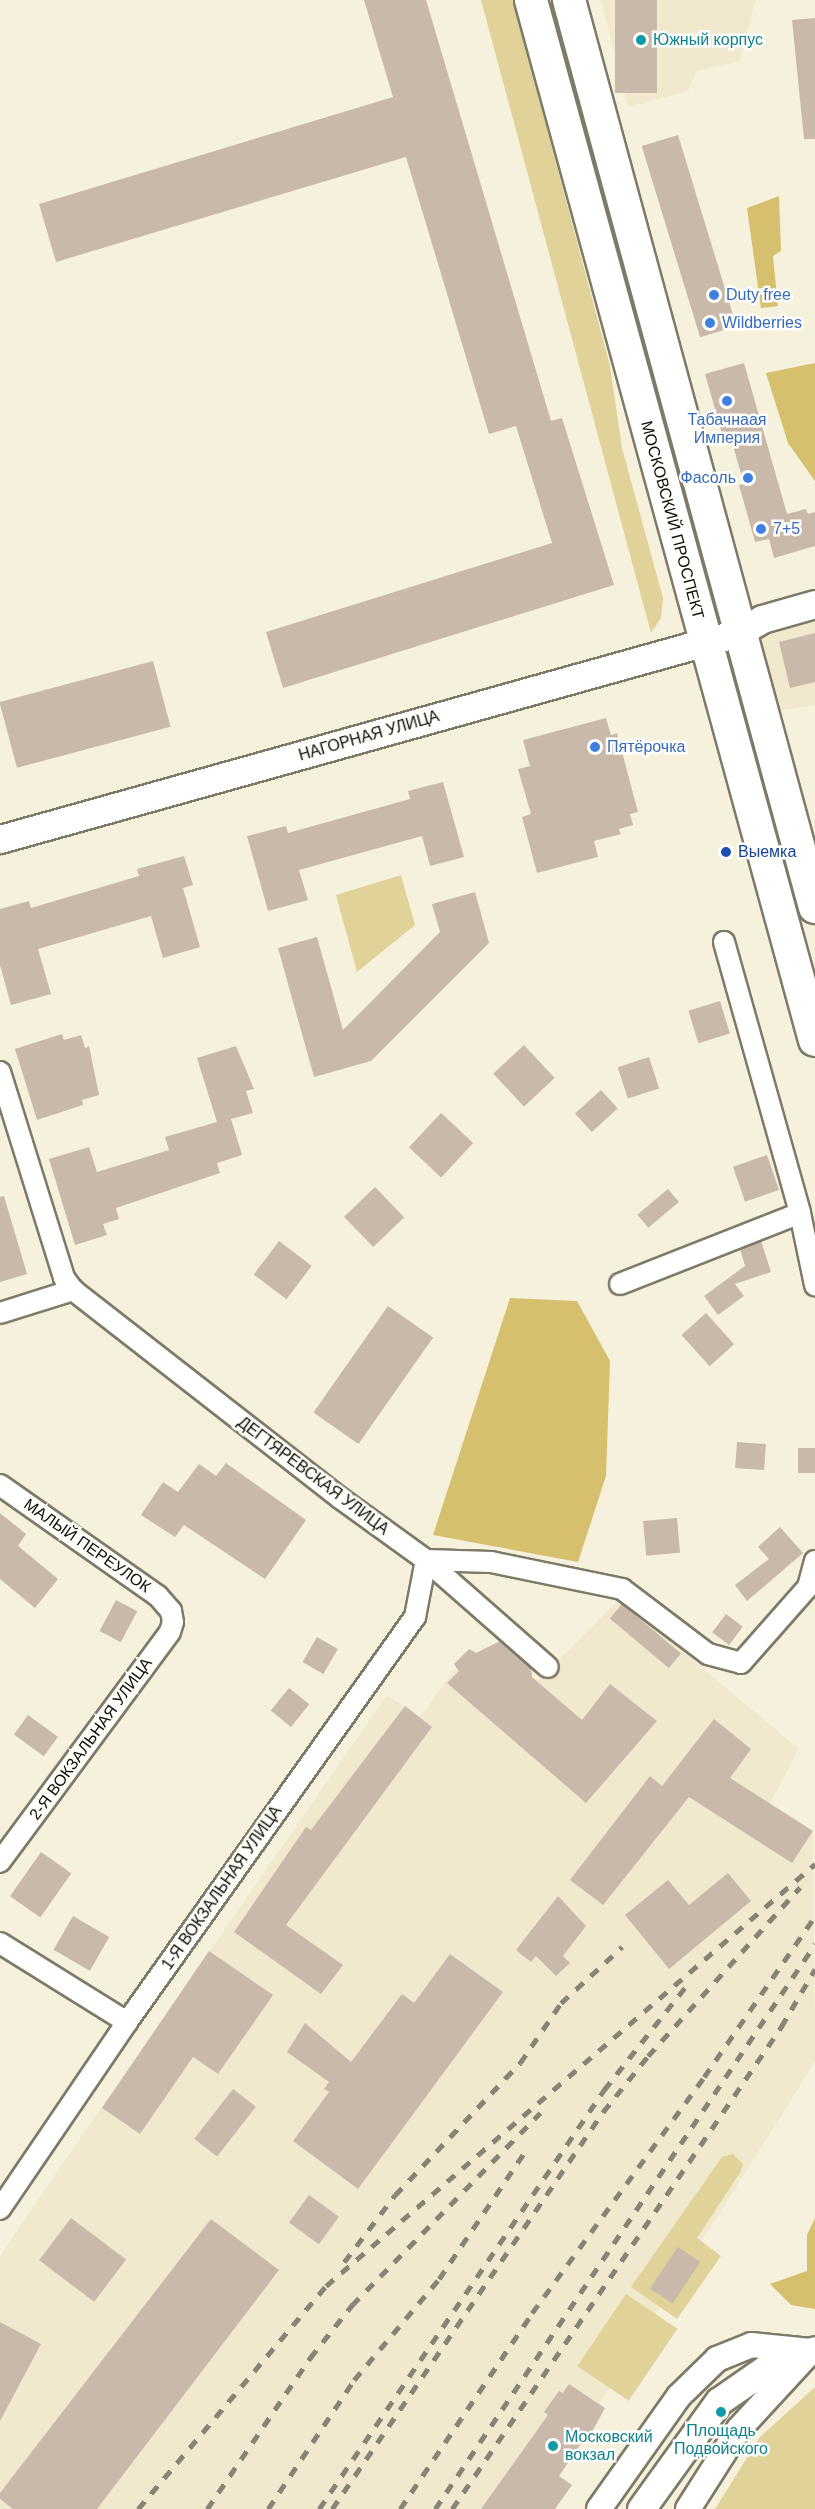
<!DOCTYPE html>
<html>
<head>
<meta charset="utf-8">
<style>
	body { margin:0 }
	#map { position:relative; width:815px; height:2509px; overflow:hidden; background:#f6f1dd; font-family:Arial,sans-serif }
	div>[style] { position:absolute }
	.built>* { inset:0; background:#f0e9cd }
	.green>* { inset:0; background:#e1d299; transform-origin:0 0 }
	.forest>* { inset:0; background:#d6c06e }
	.building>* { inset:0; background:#c9b9ab; transform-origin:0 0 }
	.roads { filter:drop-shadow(2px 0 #7e7a68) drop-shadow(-2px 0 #7e7a68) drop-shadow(0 2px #7e7a68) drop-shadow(0 -2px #7e7a68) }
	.minor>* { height:20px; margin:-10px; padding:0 10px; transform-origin:10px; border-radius:10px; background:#fff }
	.tertiary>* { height:24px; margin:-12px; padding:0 12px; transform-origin:12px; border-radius:12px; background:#fff }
	.secondary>* { height:27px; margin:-13.5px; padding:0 13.5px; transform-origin:13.5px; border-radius:13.5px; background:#fff }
	.primary>* { height:32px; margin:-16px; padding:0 16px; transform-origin:16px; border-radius:16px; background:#fff }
	.rail>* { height:4.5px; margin-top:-2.25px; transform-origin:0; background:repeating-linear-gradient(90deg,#878376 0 10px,transparent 0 20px) }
	.dots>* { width:16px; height:16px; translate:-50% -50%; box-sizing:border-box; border:3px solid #fffefa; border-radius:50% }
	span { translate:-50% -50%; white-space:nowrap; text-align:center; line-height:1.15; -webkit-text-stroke:5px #fffefa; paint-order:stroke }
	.culture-label { font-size:16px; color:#0d838f }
	.left { translate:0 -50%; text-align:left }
	.shop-label { font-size:16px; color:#366cbe }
	.right { translate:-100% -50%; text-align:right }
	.street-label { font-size:16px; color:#100e08 }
	.transit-label { font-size:16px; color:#164399 }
</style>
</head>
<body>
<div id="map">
	<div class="built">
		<i style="clip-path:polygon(601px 0,756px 0,739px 62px,697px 71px,688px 91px,628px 107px)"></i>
		<i style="clip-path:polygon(815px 615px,815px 705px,777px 711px,758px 640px)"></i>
		<i style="clip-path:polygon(619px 1599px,799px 1749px,770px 1803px,813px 1831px,815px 2062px,533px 2509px,0 2509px,0 2256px,65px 2160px,387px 1695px,420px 1717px,469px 1649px,538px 1681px)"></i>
	</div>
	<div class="green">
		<i style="clip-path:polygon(481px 0,513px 0,610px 366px,622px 448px,663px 598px,661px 618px,651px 633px)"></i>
		<i style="clip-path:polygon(401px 875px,415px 925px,357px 972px,336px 895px)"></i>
		<i style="clip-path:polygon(733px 2154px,743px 2164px,741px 2171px,697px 2238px,721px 2256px,677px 2319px,631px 2287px,722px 2157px)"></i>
		<i style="left:626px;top:2294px;width:62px;height:87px;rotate:34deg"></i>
		<i style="clip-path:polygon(815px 2387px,815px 2509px,715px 2509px,760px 2437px)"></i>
	</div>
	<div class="forest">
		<i style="clip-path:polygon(779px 196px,781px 251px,773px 256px,778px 306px,761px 308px,747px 208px)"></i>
		<i style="clip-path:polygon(815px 363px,815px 481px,788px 443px,766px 373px)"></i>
		<i style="clip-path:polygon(510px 1298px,577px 1301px,610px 1361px,606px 1476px,578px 1562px,433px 1535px)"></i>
		<i style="clip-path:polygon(815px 2218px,815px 2309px,791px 2305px,770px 2284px,807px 2271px,807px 2235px)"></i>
	</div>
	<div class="building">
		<i style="clip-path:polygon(364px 0,426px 0,551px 421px,562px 418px,614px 585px,283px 688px,266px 632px,552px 543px,516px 426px,489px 434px,406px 157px,56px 262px,39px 204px,393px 97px)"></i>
		<i style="left:615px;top:0;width:42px;height:93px"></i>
		<i style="clip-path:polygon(815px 18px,815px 139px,804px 139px,792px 20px)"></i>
		<i style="left:678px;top:135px;width:200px;height:38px;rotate:73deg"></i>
		<i style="clip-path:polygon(744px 363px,787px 514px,806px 509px,808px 514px,815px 512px,815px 546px,774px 558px,769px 539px,755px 542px,739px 485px,744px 484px,730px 435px,723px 437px,705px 374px)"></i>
		<i style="clip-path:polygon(815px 633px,815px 682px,790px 688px,779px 642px)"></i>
		<i style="left:153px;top:661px;width:68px;height:159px;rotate:75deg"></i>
		<i style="clip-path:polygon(606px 718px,611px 735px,617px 733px,638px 812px,630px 814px,633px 825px,619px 829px,621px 834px,594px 841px,598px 857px,537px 873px,522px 817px,531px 814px,518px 769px,530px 766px,523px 740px)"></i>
		<i style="clip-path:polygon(443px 782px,464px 857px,430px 866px,422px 836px,299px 870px,308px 900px,268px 911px,247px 836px,286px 826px,288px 833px,410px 799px,408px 791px)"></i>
		<i style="clip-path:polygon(184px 856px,193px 885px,183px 888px,200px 947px,163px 958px,151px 916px,38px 949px,51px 994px,11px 1005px,0 965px,0 909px,29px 901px,31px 908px,139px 876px,137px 869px)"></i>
		<i style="clip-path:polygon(475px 892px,489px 943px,371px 1061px,314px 1077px,278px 948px,317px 937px,343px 1030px,440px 932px,432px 904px)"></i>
		<i style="left:720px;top:1001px;width:34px;height:33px;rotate:73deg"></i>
		<i style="clip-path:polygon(62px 1034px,64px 1040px,81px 1035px,85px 1048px,89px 1046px,99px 1095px,82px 1100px,83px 1105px,37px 1120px,15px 1049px)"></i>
		<i style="left:524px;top:1045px;width:45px;height:42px;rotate:47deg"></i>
		<i style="clip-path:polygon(236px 1046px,254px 1089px,246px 1091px,253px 1113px,231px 1119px,242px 1155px,217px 1163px,220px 1173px,116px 1208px,119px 1219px,103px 1224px,107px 1235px,75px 1245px,49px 1159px,89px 1147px,97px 1172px,169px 1150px,165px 1137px,217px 1122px,197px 1058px)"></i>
		<i style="left:649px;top:1057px;width:33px;height:33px;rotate:72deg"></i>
		<i style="left:601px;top:1090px;width:25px;height:35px;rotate:48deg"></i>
		<i style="left:441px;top:1113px;width:44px;height:47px;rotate:43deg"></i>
		<i style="left:767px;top:1155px;width:37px;height:36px;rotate:71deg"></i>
		<i style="left:375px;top:1187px;width:42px;height:43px;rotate:46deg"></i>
		<i style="left:668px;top:1189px;width:17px;height:40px;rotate:50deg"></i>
		<i style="clip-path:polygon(4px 1196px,27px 1274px,0 1282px,0 1197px)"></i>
		<i style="left:279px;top:1241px;width:41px;height:42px;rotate:37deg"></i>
		<i style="clip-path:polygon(761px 1241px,771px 1272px,735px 1284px,744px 1296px,718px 1315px,704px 1296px,745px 1266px,740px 1249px)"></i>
		<i style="left:388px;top:1306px;width:55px;height:130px;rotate:35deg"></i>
		<i style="left:706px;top:1313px;width:42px;height:33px;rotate:48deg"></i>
		<i style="left:737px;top:1442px;width:29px;height:26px;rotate:4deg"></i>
		<i style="left:815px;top:1448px;width:25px;height:17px;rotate:90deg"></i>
		<i style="clip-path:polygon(226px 1463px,306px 1520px,265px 1579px,184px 1525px,175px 1537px,141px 1515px,163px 1482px,178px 1492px,199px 1464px,216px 1476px)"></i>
		<i style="clip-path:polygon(0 1513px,26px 1534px,18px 1546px,58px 1579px,35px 1608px,0 1579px)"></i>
		<i style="left:677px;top:1518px;width:35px;height:34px;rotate:85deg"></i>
		<i style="clip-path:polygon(780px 1527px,803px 1553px,747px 1601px,735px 1585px,769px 1559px,758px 1547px)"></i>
		<i style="left:116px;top:1600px;width:24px;height:35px;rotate:28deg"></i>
		<i style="left:622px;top:1604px;width:77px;height:19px;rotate:40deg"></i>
		<i style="left:726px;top:1614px;width:21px;height:23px;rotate:37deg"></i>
		<i style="left:317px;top:1637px;width:24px;height:29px;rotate:30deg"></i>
		<i style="clip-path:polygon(500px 1641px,531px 1668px,532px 1677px,582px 1720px,610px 1684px,657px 1721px,586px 1803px,447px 1683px,459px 1671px,454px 1664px,469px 1649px,476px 1653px)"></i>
		<i style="left:289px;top:1688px;width:26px;height:29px;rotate:39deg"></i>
		<i style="clip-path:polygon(405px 1706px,432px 1727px,286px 1925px,343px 1965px,321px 1994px,234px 1932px,306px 1827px,311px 1830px)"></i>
		<i style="left:28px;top:1715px;width:37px;height:24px;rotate:36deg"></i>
		<i style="clip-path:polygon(714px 1719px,751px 1749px,730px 1778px,813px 1831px,792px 1863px,689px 1797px,603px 1905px,570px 1880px,650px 1776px,662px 1786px)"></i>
		<i style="left:41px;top:1852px;width:37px;height:54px;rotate:35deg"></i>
		<i style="clip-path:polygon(728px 1873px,751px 1901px,669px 1969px,625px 1915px,668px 1880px,689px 1905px)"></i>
		<i style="clip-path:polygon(558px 1896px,586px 1926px,563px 1956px,570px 1963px,556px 1976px,536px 1956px,531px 1962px,516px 1950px)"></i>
		<i style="left:73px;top:1916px;width:42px;height:39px;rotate:30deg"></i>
		<i style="clip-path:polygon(209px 1951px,273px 1995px,218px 2074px,193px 2057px,140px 2134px,102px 2108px)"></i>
		<i style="clip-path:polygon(450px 1954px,503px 1992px,358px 2189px,293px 2141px,329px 2092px,324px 2089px,329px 2082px,287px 2052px,305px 2023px,351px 2062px,402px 1994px,414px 2003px)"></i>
		<i style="left:233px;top:2089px;width:29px;height:63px;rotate:38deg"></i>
		<i style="left:309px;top:2195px;width:37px;height:34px;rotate:36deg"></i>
		<i style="left:71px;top:2218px;width:69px;height:53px;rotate:37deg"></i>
		<i style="clip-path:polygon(211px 2219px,279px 2270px,97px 2509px,13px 2509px,0 2499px,0 2493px)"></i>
		<i style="left:678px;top:2247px;width:27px;height:50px;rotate:34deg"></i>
		<i style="clip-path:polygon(0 2322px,41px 2344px,0 2421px)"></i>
		<i style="clip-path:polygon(569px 2384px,605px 2408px,587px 2441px,584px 2439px,559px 2476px,572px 2485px,555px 2509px,481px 2509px,548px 2415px,544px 2412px,559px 2391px,563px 2393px)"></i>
	</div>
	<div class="roads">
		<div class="minor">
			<i style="left:724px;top:942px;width:281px;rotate:74.3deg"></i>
			<i style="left:800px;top:1213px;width:74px;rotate:78.2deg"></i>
			<i style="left:0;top:1072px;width:216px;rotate:72.7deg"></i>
			<i style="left:64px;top:1278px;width:15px;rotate:53deg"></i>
			<i style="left:73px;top:1290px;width:338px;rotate:37.9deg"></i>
			<i style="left:340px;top:1498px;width:106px;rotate:35.8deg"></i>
			<i style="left:426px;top:1560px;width:162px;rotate:41.3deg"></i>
			<i style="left:620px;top:1284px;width:193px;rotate:-21.5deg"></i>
			<i style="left:0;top:1313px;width:77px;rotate:-17.5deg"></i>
			<i style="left:0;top:1485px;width:193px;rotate:35.1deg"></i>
			<i style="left:158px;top:1596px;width:20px;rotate:49deg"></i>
			<i style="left:171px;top:1611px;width:11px;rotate:80deg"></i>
			<i style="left:173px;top:1622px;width:10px;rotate:107deg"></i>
			<i style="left:170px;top:1632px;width:286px;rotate:126.5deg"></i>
			<i style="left:0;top:1943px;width:150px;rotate:31.9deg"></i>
			<i style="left:0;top:2209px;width:226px;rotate:-55.8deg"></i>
			<i style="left:127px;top:2022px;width:497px;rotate:-54.6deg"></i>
			<i style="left:415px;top:1617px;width:58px;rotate:-79.1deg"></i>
			<i style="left:426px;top:1560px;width:65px;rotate:1.8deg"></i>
			<i style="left:491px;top:1562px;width:134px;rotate:11.6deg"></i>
			<i style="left:622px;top:1589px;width:108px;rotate:37.1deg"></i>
			<i style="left:708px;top:1654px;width:34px;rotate:15deg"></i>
			<i style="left:741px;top:1663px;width:101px;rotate:-48.6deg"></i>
			<i style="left:808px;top:1587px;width:27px;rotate:-75deg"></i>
		</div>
		<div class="tertiary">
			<i style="left:599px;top:2509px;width:138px;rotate:-54.7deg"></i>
			<i style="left:679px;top:2396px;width:53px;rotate:-44.2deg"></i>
			<i style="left:717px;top:2359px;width:37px;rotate:-22deg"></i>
			<i style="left:751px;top:2345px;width:60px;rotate:5.7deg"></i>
			<i style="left:688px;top:2509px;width:95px;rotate:-57.5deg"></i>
			<i style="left:739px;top:2429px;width:106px;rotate:-47.3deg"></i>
		</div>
		<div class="secondary">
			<i style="left:0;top:839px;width:766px;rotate:-15.6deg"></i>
			<i style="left:738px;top:633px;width:28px;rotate:-30deg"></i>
			<i style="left:762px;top:619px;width:55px;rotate:-15.8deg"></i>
			<i style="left:641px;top:2509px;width:133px;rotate:-54.2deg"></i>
			<i style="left:719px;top:2401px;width:63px;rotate:-34.7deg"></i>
			<i style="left:771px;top:2365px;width:46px;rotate:-18.8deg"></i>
		</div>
		<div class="primary">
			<i style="left:531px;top:0;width:1078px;rotate:74.73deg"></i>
			<i style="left:569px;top:0;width:940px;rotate:74.83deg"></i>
		</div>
	</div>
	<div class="rail">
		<i style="left:344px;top:2262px;width:84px;rotate:-52.7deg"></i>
		<i style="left:395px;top:2195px;width:182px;rotate:-46.6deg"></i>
		<i style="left:520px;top:2063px;width:73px;rotate:-55.7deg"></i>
		<i style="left:561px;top:2003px;width:83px;rotate:-42.6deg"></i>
		<i style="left:138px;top:2509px;width:292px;rotate:-49.9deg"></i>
		<i style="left:326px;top:2286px;width:646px;rotate:-40.79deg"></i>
		<i style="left:207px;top:2509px;width:183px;rotate:-55.7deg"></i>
		<i style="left:310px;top:2358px;width:68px;rotate:-51.6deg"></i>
		<i style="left:352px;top:2305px;width:269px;rotate:-45.6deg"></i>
		<i style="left:268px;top:2509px;width:155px;rotate:-56.3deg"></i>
		<i style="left:354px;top:2380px;width:132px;rotate:-49.9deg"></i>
		<i style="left:439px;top:2279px;width:159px;rotate:-56deg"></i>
		<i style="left:319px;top:2509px;width:507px;rotate:-55.78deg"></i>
		<i style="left:604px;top:2090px;width:132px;rotate:-51.7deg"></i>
		<i style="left:332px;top:2509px;width:481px;rotate:-55.7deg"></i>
		<i style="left:603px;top:2112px;width:72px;rotate:-51.2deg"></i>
		<i style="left:648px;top:2056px;width:227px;rotate:-48deg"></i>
		<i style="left:400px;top:2509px;width:236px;rotate:-56deg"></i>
		<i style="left:532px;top:2313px;width:292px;rotate:-53.9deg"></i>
		<i style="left:704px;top:2077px;width:196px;rotate:-55.4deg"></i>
		<i style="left:435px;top:2509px;width:681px;rotate:-56.08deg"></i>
		<i style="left:452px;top:2509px;width:584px;rotate:-55.68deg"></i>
		<i style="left:781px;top:2027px;width:67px;rotate:-59.6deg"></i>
	</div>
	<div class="dots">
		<i style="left:641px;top:40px;background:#0f9aa8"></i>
		<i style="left:714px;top:295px;background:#3f7fe0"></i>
		<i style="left:710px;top:323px;background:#3f7fe0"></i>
		<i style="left:727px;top:401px;background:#3f7fe0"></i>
		<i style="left:748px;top:478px;background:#3f7fe0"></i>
		<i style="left:761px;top:529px;background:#3f7fe0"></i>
		<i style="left:595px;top:747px;background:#3f7fe0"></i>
		<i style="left:726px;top:852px;background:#1a4fb4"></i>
		<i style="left:721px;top:2412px;background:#0f9aa8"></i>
		<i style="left:553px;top:2446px;background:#0f9aa8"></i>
	</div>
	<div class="culture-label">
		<span class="left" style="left:653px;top:40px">Южный корпус</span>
		<span style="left:721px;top:2440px">Площадь<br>Подвойского</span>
		<span class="left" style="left:565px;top:2446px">Московский<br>вокзал</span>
	</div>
	<div class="shop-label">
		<span class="left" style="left:726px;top:295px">Duty free</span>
		<span class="left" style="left:722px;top:323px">Wildberries</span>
		<span style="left:727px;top:429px">Табачнаая<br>Империя</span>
		<span class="right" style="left:736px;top:478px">Фасоль</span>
		<span class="left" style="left:773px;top:529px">7+5</span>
		<span class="left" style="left:607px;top:747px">Пятёрочка</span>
	</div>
	<div class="street-label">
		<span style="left:672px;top:520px;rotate:75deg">МОСКОВСКИЙ ПРОСПЕКТ</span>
		<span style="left:369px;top:736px;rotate:-16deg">НАГОРНАЯ УЛИЦА</span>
		<span style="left:313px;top:1476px;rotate:37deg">ДЕГТЯРЕВСКАЯ УЛИЦА</span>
		<span style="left:87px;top:1546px;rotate:35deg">МАЛЫЙ ПЕРЕУЛОК</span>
		<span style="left:91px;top:1739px;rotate:-54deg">2-Я ВОКЗАЛЬНАЯ УЛИЦА</span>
		<span style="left:222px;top:1888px;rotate:-55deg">1-Я ВОКЗАЛЬНАЯ УЛИЦА</span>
	</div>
	<div class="transit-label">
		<span class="left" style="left:738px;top:852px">Выемка</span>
	</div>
</div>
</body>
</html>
